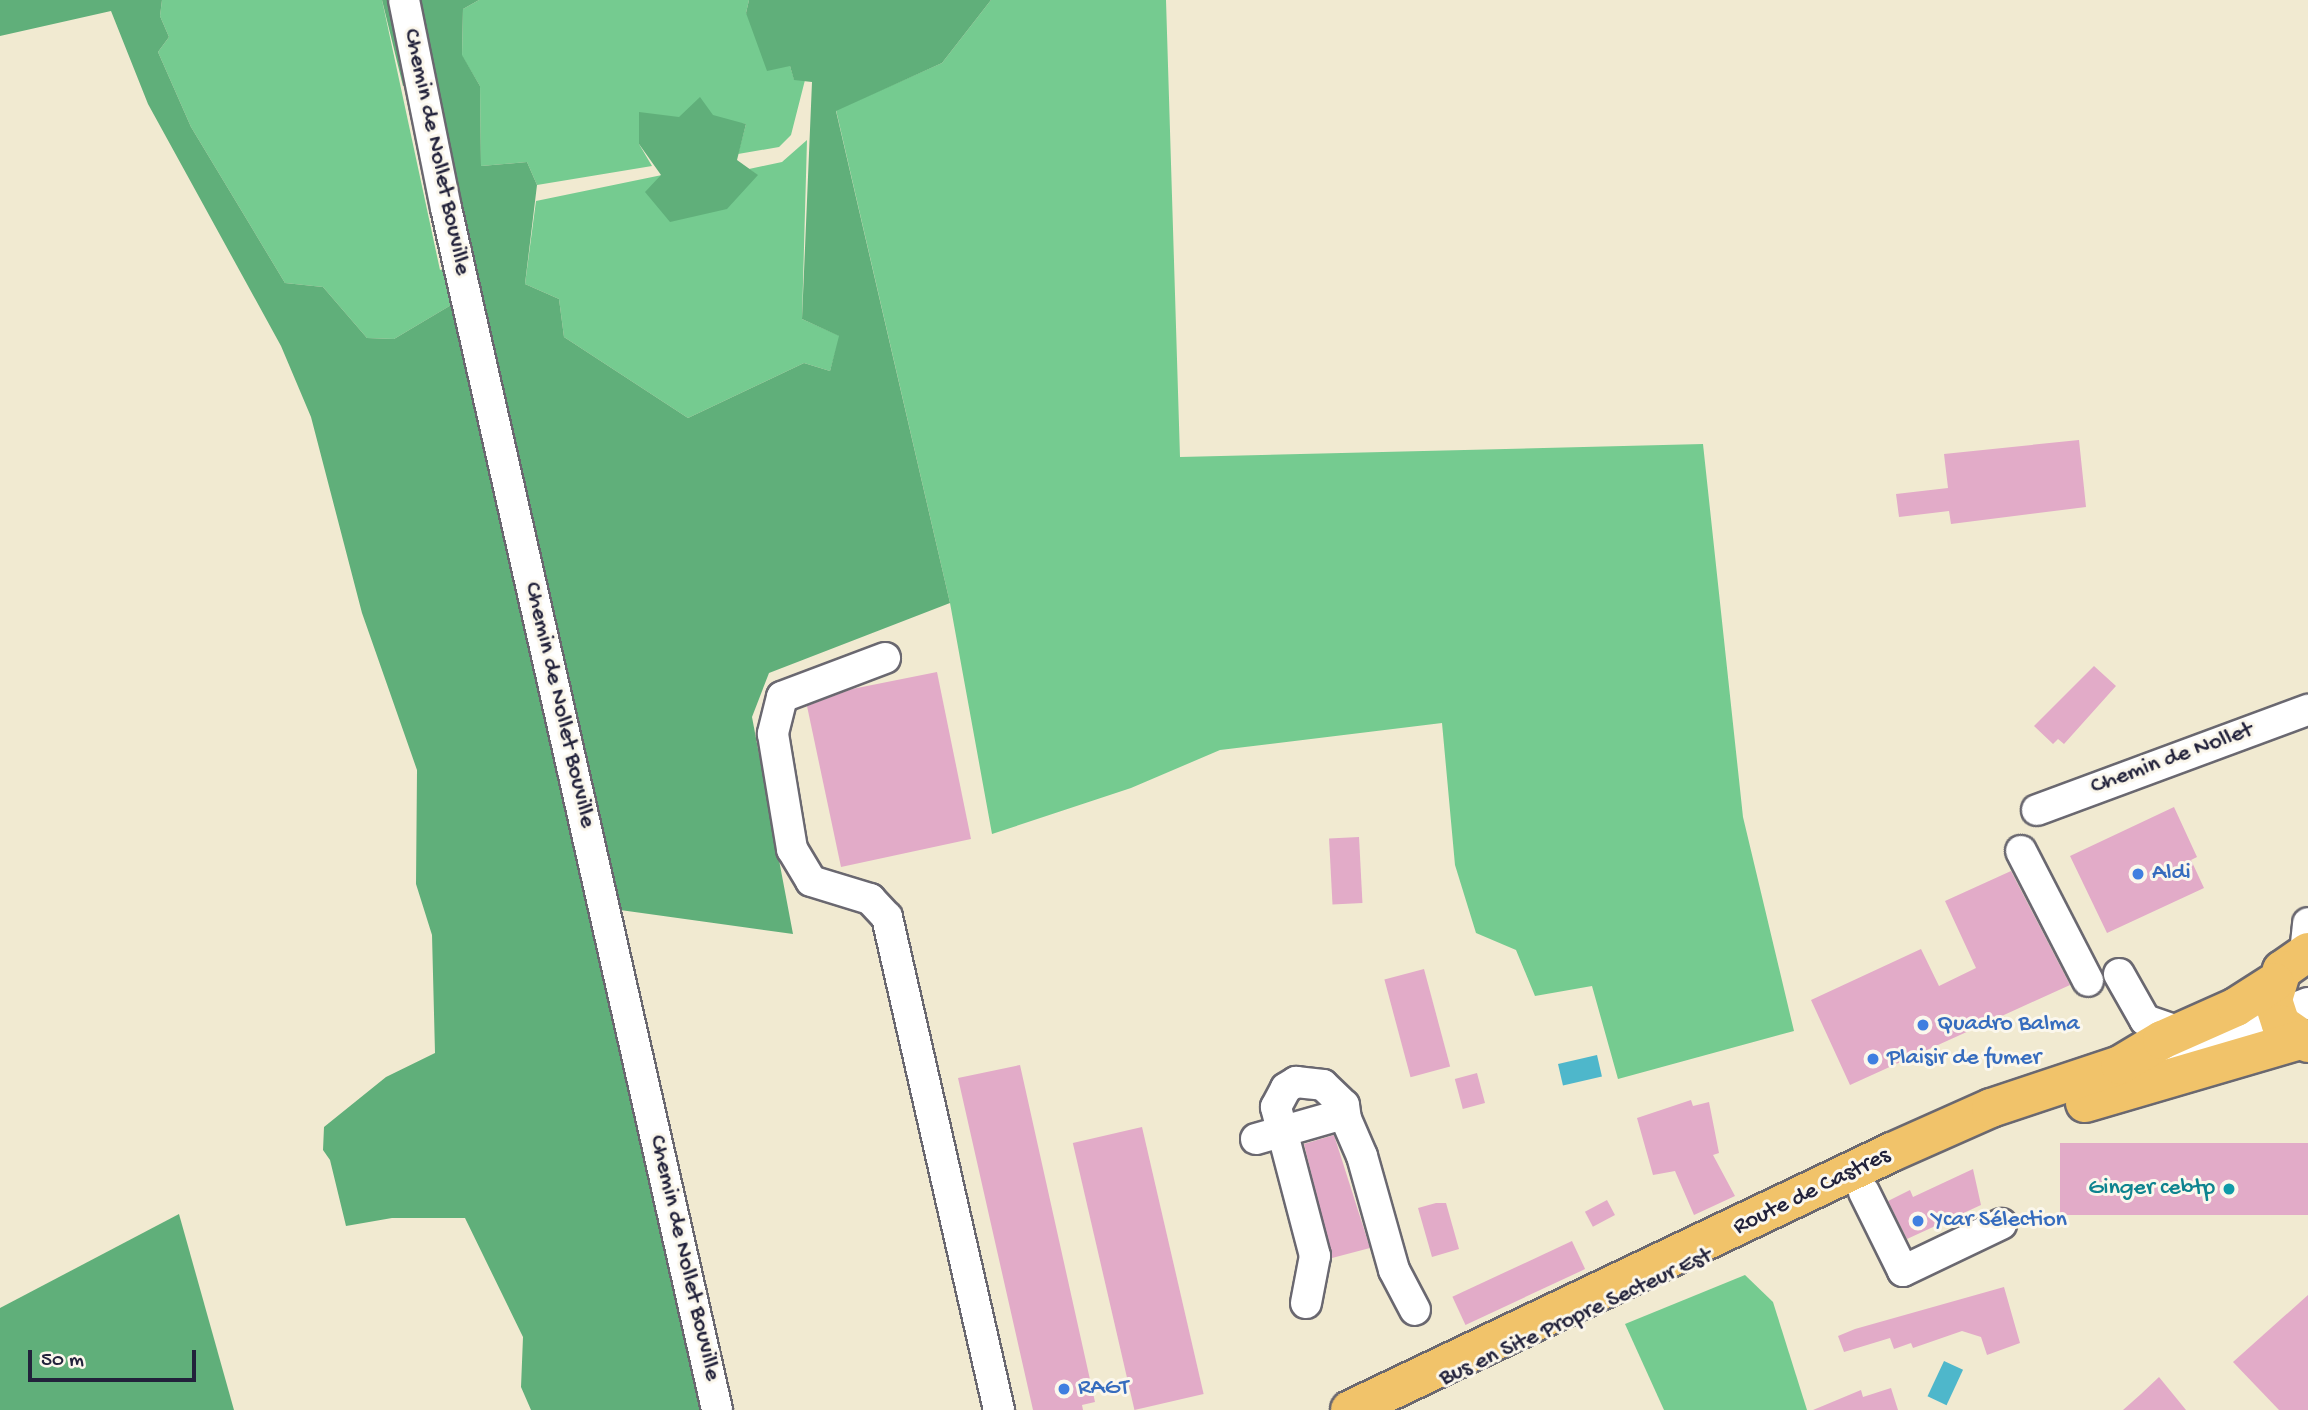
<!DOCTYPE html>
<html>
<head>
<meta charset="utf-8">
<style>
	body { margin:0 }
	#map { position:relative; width:2308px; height:1410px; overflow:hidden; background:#f1ead1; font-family:"Gochi Hand",sans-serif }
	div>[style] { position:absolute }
	.green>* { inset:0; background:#75cb90 }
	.forest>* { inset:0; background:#60af7a }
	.water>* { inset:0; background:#4eb7cb; transform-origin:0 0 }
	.building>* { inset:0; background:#e2abc8; transform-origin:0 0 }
	.roads { filter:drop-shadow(2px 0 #6a6870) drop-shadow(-2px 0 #6a6870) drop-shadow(0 2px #6a6870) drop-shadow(0 -2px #6a6870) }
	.minor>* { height:30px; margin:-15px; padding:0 15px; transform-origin:15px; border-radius:15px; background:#fff }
	.major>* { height:38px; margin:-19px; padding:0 19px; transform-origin:19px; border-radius:19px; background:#f1c36a }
	.dots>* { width:19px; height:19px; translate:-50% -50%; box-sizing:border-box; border:4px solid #fbf7ec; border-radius:50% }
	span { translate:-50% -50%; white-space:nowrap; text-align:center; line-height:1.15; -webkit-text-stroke:6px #fbf7ec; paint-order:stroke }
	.street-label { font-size:24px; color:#22223b }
	.shop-label { font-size:24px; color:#366cbe }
	.left { translate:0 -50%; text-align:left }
	.culture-label { font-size:24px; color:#0d838f }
	.right { translate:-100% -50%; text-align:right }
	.scale { position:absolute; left:28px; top:1350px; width:168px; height:32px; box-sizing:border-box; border:4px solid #22223b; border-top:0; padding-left:9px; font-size:21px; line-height:24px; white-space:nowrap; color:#22223b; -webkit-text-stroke:5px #fbf7ec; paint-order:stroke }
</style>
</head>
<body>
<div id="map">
	<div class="green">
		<i style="clip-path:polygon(162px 0,382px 0,440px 270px,456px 266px,463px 298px,394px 339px,367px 338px,323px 287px,285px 283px,191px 127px,158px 52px,169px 37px,160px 16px)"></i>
		<i style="clip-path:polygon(479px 0,749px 0,746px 13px,790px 66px,794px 79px,805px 80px,791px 135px,779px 147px,738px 154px,746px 124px,679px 117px,639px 144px,652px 166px,537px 185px,527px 162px,481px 166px,480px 86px,462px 56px,463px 9px)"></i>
		<i style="clip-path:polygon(991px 0,1166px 0,1180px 457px,1703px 444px,1743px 817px,1794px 1031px,1618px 1079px,1592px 986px,1535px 996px,1516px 950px,1476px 933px,1455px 865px,1442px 723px,1220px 750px,1131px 788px,992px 834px,950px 603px,836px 110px,942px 63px)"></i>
		<i style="clip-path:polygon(807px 140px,802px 319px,840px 336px,830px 371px,804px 363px,688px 418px,564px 337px,559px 299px,525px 284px,536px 201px,662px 175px,757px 175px,749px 169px,782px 162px)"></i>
		<i style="clip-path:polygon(1745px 1275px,1773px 1302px,1807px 1410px,1664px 1410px,1625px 1324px)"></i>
	</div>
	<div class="forest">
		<i style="clip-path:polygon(0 0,162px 0,160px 16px,169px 37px,158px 52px,191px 127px,285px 283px,323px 287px,367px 338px,394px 339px,473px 292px,427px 81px,403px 86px,382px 0,479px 0,463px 9px,462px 55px,480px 86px,481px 166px,527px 162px,537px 185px,525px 284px,559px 299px,564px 337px,688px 418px,804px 363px,830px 371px,839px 336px,802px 319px,812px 82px,794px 80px,790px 66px,767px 71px,746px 13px,749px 0,991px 0,942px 63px,836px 111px,950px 603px,769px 673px,752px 717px,793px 934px,613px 909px,629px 1086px,701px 1410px,531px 1410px,521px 1387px,523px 1337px,465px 1218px,392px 1218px,346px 1226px,330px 1160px,323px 1150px,324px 1127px,386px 1077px,435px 1053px,432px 935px,416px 884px,417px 770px,362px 613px,311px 417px,281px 346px,148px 104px,111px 11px,0 36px)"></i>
		<i style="clip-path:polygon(700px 97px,713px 115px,746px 124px,737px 160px,758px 175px,727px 209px,670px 222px,645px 192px,661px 175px,639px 144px,639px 112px,679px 117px)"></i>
		<i style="clip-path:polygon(179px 1214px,234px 1410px,0 1410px,0 1308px)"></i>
	</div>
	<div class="water">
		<i style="left:1597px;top:1055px;width:22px;height:40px;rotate:77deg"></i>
		<i style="left:1944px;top:1361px;width:21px;height:39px;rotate:25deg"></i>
	</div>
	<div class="building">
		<i style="clip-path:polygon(2079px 440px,2086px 507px,1951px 524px,1949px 511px,1899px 517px,1896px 494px,1948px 488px,1944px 454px)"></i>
		<i style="clip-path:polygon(2094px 666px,2116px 686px,2064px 744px,2058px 739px,2053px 744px,2034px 726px)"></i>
		<i style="clip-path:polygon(937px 672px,971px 839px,841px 867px,807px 706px,852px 689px)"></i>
		<i style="clip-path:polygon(2174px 807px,2197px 857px,2191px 860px,2204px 888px,2107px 933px,2070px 856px)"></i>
		<i style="left:1359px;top:837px;width:66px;height:30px;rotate:87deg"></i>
		<i style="clip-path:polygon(2011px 871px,2070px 985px,1850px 1085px,1811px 1000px,1921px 949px,1939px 986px,1976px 968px,1945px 901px)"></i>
		<i style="left:1424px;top:969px;width:101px;height:41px;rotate:75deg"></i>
		<i style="clip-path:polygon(1020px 1065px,1095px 1402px,1082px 1405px,1083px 1410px,1033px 1410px,958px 1078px)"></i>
		<i style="left:1477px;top:1073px;width:31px;height:23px;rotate:75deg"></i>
		<i style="clip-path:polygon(1691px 1100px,1693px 1106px,1709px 1102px,1719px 1153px,1713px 1155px,1735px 1196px,1694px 1215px,1675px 1171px,1653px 1175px,1637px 1118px)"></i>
		<i style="left:1142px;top:1127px;width:274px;height:71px;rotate:77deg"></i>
		<i style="clip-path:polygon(1334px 1135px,1370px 1248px,1332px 1258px,1304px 1144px)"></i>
		<i style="left:2308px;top:1143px;width:72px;height:248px;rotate:90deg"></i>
		<i style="clip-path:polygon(1973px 1169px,1981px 1205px,1907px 1239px,1888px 1201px,1910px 1190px,1913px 1197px)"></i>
		<i style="left:1607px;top:1200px;width:17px;height:25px;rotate:62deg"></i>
		<i style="clip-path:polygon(1436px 1203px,1446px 1203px,1459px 1249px,1432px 1257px,1418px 1208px)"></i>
		<i style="left:1572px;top:1241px;width:31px;height:132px;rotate:65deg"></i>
		<i style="clip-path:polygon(2004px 1287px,2020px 1343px,1987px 1355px,1981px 1337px,1962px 1331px,1913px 1348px,1911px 1343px,1894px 1349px,1890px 1338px,1844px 1352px,1838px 1336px,1855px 1329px)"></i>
		<i style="clip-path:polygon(2308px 1295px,2308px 1410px,2279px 1410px,2233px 1362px)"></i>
		<i style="clip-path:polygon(2159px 1377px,2186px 1410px,2123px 1410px,2141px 1394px)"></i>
		<i style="clip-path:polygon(1891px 1388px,1898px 1410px,1813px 1410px,1861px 1390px,1863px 1397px)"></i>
	</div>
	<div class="roads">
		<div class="minor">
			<i style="left:404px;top:0;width:212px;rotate:78.6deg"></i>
			<i style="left:446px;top:208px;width:1232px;rotate:77.29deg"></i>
			<i style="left:885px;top:658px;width:110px;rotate:159.3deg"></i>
			<i style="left:782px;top:697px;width:38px;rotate:104deg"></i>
			<i style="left:773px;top:734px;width:117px;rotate:80.6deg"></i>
			<i style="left:792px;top:849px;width:37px;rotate:59deg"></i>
			<i style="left:811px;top:881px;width:62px;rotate:17deg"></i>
			<i style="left:870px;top:899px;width:25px;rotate:47deg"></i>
			<i style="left:887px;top:917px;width:506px;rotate:77.2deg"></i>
			<i style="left:2037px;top:810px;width:289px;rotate:-20.3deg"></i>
			<i style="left:2021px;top:851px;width:146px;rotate:62.7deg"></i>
			<i style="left:2305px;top:953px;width:30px;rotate:-84deg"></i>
			<i style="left:2119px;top:974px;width:53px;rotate:60.5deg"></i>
			<i style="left:2145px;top:1020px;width:36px;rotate:19deg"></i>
			<i style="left:2156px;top:1062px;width:163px;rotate:-21.2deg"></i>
			<i style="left:1256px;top:1139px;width:83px;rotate:-16deg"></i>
			<i style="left:1336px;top:1116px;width:10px;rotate:17deg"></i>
			<i style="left:1346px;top:1119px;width:40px;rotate:66.6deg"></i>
			<i style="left:1362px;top:1156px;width:118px;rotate:74.3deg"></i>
			<i style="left:1394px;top:1270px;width:45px;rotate:62.3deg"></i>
			<i style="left:1864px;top:1192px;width:88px;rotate:63.7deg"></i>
			<i style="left:1903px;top:1271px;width:109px;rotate:-25.6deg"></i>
			<i style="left:1306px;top:1303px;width:48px;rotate:-79.2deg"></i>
			<i style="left:1315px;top:1256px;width:154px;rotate:-104.7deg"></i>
			<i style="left:1276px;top:1107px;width:21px;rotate:-62deg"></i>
			<i style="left:1286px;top:1088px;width:12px;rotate:-31deg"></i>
			<i style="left:1296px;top:1082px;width:27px;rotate:6deg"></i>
			<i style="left:1323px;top:1085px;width:29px;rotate:44deg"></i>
			<i style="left:1344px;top:1105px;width:14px;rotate:82deg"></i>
		</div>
		<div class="major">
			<i style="left:2308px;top:952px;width:32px;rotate:145deg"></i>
			<i style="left:2282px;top:970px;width:31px;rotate:107deg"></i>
			<i style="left:2273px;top:1000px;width:25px;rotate:72deg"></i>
			<i style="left:2281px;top:1024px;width:33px;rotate:35deg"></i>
			<i style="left:2085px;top:1103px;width:225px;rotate:-16.3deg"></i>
			<i style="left:1350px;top:1410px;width:600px;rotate:-25.46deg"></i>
			<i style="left:1892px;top:1152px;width:108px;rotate:-24deg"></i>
			<i style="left:1991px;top:1108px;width:136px;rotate:-18.4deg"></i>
			<i style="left:2120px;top:1065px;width:49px;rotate:-30.8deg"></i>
			<i style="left:2162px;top:1040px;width:81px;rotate:-24deg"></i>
			<i style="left:2236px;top:1007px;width:46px;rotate:-32.7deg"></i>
		</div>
	</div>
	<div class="dots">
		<i style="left:2138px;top:874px;background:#3f7fe0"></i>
		<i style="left:1923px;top:1025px;background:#3f7fe0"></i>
		<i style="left:1873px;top:1059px;background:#3f7fe0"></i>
		<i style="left:2229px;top:1189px;background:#0f9aa8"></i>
		<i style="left:1918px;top:1221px;background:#3f7fe0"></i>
		<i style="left:1064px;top:1389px;background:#3f7fe0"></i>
	</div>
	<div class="street-label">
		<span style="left:436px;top:152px;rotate:78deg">Chemin de Nollet Bouville</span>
		<span style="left:559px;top:705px;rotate:77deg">Chemin de Nollet Bouville</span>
		<span style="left:2172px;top:759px;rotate:-20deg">Chemin de Nollet</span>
		<span style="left:1812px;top:1192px;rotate:-26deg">Route de Castres</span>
		<span style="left:684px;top:1258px;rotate:77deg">Chemin de Nollet Bouville</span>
		<span style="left:1576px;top:1318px;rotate:-25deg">Bus en Site Propre Secteur Est</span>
	</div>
	<div class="shop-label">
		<span class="left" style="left:2152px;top:874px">Aldi</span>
		<span class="left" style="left:1937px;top:1025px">Quadro Balma</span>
		<span class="left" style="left:1887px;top:1059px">Plaisir de fumer</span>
		<span class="left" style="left:1932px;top:1221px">Ycar Sélection</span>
		<span class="left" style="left:1078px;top:1389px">RAGT</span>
	</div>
	<div class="culture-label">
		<span class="right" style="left:2215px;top:1189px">Ginger cebtp</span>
	</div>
	<div class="scale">50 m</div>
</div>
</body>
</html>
